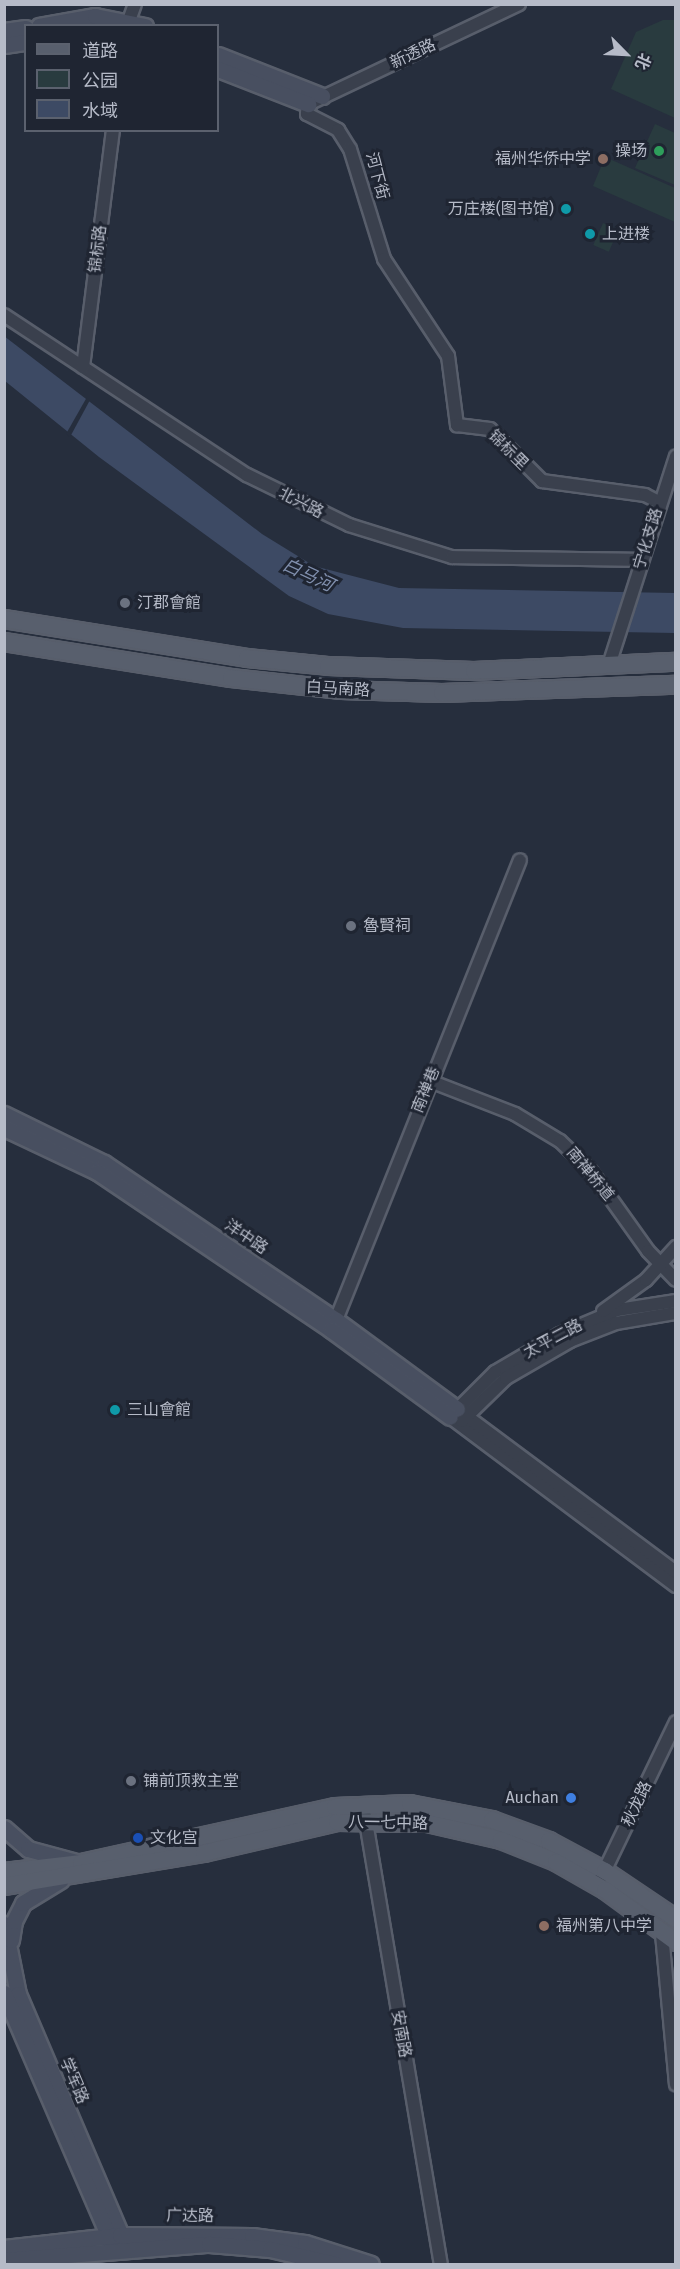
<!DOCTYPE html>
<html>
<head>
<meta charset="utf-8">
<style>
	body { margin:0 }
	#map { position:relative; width:680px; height:2269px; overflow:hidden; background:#262e3d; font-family:"Fira Sans","Noto Sans SC",sans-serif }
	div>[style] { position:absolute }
	.green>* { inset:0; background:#293b3f; transform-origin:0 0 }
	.water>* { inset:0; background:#3d4a64 }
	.pier>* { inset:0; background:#262e3d }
	.roads { filter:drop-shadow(2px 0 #585e6b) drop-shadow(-2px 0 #585e6b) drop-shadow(0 2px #585e6b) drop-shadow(0 -2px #585e6b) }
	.tertiary>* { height:12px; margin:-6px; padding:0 6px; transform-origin:6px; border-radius:6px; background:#3a404d }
	.secondary>* { height:15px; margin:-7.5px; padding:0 7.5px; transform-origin:7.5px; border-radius:7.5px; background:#484f60 }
	.primary>* { height:16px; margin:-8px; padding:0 8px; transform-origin:8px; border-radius:8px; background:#585f6d }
	.dots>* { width:16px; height:16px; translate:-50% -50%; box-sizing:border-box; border:3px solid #1f2532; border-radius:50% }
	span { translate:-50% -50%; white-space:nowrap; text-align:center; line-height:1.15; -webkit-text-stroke:6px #1f2532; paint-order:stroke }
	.street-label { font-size:16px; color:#b6bbc8 }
	.poi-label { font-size:16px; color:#b6bbc8 }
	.right { translate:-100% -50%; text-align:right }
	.left { translate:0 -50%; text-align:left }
	.water-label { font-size:18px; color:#808fad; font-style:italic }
	.frame { position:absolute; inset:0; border:6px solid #b6bbc8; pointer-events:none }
	.legend { position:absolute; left:24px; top:24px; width:195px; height:108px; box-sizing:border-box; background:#1f2532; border:2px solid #5b616e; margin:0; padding:8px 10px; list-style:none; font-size:18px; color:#b6bbc8 }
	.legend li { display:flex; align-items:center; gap:12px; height:30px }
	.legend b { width:30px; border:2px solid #5b616e }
	.north { position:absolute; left:596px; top:24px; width:60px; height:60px; -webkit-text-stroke:4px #1f2532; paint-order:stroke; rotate:114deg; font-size:16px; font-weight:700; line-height:24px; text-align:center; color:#b6bbc8 }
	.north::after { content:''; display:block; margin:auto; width:21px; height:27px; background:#b6bbc8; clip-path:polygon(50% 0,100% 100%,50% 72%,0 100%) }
</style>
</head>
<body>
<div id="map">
	<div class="green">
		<i style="clip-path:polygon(663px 20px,675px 20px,675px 118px,611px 89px,636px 32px)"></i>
		<i style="clip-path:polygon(655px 124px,675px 133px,675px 185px,635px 168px)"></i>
		<i style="clip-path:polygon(605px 157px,675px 188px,675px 222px,593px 186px)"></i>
		<i style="left:603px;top:223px;width:17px;height:24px;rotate:24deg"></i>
	</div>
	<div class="water">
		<i style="clip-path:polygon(4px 336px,262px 534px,314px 566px,399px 588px,675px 593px,675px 633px,403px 628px,328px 614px,289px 596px,99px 457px,5px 381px)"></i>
	</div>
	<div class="pier">
		<i style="clip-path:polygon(87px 397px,90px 400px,70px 437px,66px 434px)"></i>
	</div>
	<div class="roads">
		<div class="tertiary">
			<i style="left:519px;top:4px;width:233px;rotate:154.6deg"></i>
			<i style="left:308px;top:104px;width:10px;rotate:96deg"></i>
			<i style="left:307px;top:114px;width:35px;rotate:27deg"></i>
			<i style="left:338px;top:130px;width:22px;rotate:58deg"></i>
			<i style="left:350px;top:149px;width:115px;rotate:72.8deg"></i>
			<i style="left:384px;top:259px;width:116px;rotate:56.6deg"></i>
			<i style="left:448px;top:356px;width:70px;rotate:82.6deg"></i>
			<i style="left:457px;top:425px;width:33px;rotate:7deg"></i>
			<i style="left:490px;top:429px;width:74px;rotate:45deg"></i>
			<i style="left:542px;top:481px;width:104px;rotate:7.7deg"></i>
			<i style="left:645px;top:495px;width:16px;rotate:27deg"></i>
			<i style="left:127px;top:26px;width:23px;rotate:-70deg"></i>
			<i style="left:4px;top:315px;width:291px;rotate:33.4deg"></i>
			<i style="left:247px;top:475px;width:114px;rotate:26.1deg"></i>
			<i style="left:349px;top:525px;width:108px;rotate:17.3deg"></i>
			<i style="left:452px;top:557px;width:190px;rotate:0.9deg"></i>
			<i style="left:83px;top:367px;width:239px;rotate:-82.8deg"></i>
			<i style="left:609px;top:665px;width:219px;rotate:-72.2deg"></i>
			<i style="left:430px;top:1081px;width:91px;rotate:21.2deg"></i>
			<i style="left:515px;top:1114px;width:52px;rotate:31deg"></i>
			<i style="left:560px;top:1141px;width:43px;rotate:44.1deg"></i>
			<i style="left:591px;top:1171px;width:98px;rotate:54.5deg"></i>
			<i style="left:648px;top:1251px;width:40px;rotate:46deg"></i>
			<i style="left:676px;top:1301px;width:60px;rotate:171.3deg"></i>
			<i style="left:617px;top:1310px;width:62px;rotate:157.2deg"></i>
			<i style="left:560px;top:1334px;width:75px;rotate:149.7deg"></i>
			<i style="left:495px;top:1372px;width:64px;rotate:135deg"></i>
			<i style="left:450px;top:1417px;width:282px;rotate:36.8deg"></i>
			<i style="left:603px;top:1311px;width:53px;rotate:-35.8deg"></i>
			<i style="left:646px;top:1280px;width:45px;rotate:-47.7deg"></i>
			<i style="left:336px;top:1320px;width:495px;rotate:-68.2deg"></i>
			<i style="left:457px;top:1409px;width:273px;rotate:36.7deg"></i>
			<i style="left:462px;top:1421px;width:62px;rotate:-44.3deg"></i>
			<i style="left:506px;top:1378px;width:74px;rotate:-30deg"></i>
			<i style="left:570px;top:1341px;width:49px;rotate:-21.4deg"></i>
			<i style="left:616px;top:1323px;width:61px;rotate:-9.5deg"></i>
			<i style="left:365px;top:1816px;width:454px;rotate:80.4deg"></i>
			<i style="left:601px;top:1878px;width:173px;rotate:-64.3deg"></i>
			<i style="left:662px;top:1934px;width:151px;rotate:84.7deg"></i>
		</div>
		<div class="secondary">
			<i style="left:39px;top:26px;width:57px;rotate:-10.1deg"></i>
			<i style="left:95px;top:16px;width:51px;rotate:11.3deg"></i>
			<i style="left:4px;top:31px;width:22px;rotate:-8deg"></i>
			<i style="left:4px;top:45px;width:22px;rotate:-8deg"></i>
			<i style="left:218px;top:55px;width:112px;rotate:21.5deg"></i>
			<i style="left:218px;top:69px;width:97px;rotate:21.3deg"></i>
			<i style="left:4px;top:1114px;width:111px;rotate:26.1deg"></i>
			<i style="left:104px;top:1163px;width:280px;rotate:34.1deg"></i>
			<i style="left:336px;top:1320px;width:150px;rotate:36.3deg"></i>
			<i style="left:4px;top:1128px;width:103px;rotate:25.3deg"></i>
			<i style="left:97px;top:1172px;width:282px;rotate:34deg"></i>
			<i style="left:331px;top:1330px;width:147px;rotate:36.2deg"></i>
			<i style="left:4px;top:1828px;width:32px;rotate:41deg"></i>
			<i style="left:28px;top:1849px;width:50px;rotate:15.2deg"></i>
			<i style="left:4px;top:1924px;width:71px;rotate:78.7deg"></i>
			<i style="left:18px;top:1994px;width:275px;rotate:66.9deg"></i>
			<i style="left:11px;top:1940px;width:19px;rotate:-81deg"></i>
			<i style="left:14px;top:1921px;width:20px;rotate:-63deg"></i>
			<i style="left:23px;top:1903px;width:44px;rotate:-31.2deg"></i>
			<i style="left:4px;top:1993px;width:273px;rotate:66.7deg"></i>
			<i style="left:4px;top:2248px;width:117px;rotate:-6.4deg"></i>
			<i style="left:120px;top:2235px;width:132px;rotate:0.4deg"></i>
			<i style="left:252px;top:2236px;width:53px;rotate:7.5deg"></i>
			<i style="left:305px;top:2243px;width:69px;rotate:17.7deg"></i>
			<i style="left:4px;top:2260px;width:206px;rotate:-4.5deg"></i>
			<i style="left:209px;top:2244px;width:61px;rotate:4.7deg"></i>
			<i style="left:270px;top:2249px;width:67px;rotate:13deg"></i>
		</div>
		<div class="primary">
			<i style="left:4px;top:619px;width:246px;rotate:9.1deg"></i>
			<i style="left:247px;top:658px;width:81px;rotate:5.6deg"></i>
			<i style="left:328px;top:666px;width:146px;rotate:2deg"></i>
			<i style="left:474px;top:671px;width:202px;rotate:-2.6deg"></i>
			<i style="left:4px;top:642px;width:230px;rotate:9deg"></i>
			<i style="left:231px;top:678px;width:111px;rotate:6.2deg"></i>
			<i style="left:341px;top:690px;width:101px;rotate:1.7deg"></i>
			<i style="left:442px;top:693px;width:234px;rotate:-2deg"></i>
			<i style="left:4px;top:1872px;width:78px;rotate:-6.7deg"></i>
			<i style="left:81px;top:1863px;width:260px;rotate:-12.4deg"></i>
			<i style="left:335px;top:1807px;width:75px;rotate:-2.3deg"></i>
			<i style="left:410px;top:1804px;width:84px;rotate:11deg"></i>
			<i style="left:492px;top:1820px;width:61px;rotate:20.2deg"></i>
			<i style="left:549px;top:1841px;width:64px;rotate:28.2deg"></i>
			<i style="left:605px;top:1871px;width:86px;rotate:34.1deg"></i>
			<i style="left:4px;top:1886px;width:203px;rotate:-9.4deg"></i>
			<i style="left:204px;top:1853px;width:137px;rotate:-13.1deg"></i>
			<i style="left:337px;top:1822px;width:90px;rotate:0.6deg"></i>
			<i style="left:427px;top:1823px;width:76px;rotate:12.9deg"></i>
			<i style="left:501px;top:1840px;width:59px;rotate:21.8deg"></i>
			<i style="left:556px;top:1862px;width:56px;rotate:29.7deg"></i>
			<i style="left:605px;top:1890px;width:88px;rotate:36.2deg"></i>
		</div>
	</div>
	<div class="dots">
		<i style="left:659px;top:151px;background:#2e9e5b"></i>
		<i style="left:603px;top:159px;background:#8d6e63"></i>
		<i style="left:566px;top:209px;background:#0f9aa8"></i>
		<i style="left:590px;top:234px;background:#0f9aa8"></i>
		<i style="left:125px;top:603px;background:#6b7280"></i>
		<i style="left:351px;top:926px;background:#6b7280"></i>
		<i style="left:115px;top:1410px;background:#0f9aa8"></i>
		<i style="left:131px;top:1781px;background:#6b7280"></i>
		<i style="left:571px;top:1798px;background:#3f7fe0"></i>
		<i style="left:138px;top:1838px;background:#1a4fb4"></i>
		<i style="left:544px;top:1926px;background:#8d6e63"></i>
	</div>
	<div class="street-label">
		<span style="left:413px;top:54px;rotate:-25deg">新透路</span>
		<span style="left:377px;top:176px;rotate:75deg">河下街</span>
		<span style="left:98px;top:249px;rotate:-83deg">锦标路</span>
		<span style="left:508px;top:450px;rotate:45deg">锦标里</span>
		<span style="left:301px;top:503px;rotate:27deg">北兴路</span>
		<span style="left:648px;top:539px;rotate:-73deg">宁化支路</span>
		<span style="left:338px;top:689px;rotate:3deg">白马南路</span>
		<span style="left:426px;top:1090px;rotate:-68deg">南禅巷</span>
		<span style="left:590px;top:1174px;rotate:50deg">南禅桥道</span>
		<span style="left:246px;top:1237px;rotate:34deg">洋中路</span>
		<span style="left:553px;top:1339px;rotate:-28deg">太平二路</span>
		<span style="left:637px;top:1804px;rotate:-65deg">秋龙路</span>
		<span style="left:388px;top:1823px;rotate:1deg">八一七中路</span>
		<span style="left:401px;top:2034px;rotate:80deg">安南路</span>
		<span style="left:74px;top:2081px;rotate:67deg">学军路</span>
		<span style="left:190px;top:2216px;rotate:1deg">广达路</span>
	</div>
	<div class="poi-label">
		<span class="right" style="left:647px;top:151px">操场</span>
		<span class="right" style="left:591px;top:159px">福州华侨中学</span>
		<span class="right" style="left:554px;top:209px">万庄楼(图书馆)</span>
		<span class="left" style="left:602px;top:234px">上进楼</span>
		<span class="left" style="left:137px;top:603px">汀郡會館</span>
		<span class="left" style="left:363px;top:926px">魯賢祠</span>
		<span class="left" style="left:127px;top:1410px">三山會館</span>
		<span class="left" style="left:143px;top:1781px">铺前顶救主堂</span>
		<span class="right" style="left:559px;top:1798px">Auchan</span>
		<span class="left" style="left:150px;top:1838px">文化宫</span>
		<span class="left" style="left:556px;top:1926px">福州第八中学</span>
	</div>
	<div class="water-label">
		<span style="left:308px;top:575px;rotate:25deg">白马河</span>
	</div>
	<div class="frame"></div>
	<ul class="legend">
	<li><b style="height:8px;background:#585f6d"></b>道路</li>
	<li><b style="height:16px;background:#293b3f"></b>公园</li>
	<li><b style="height:16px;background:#3d4a64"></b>水域</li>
	</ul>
	<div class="north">北</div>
</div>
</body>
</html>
